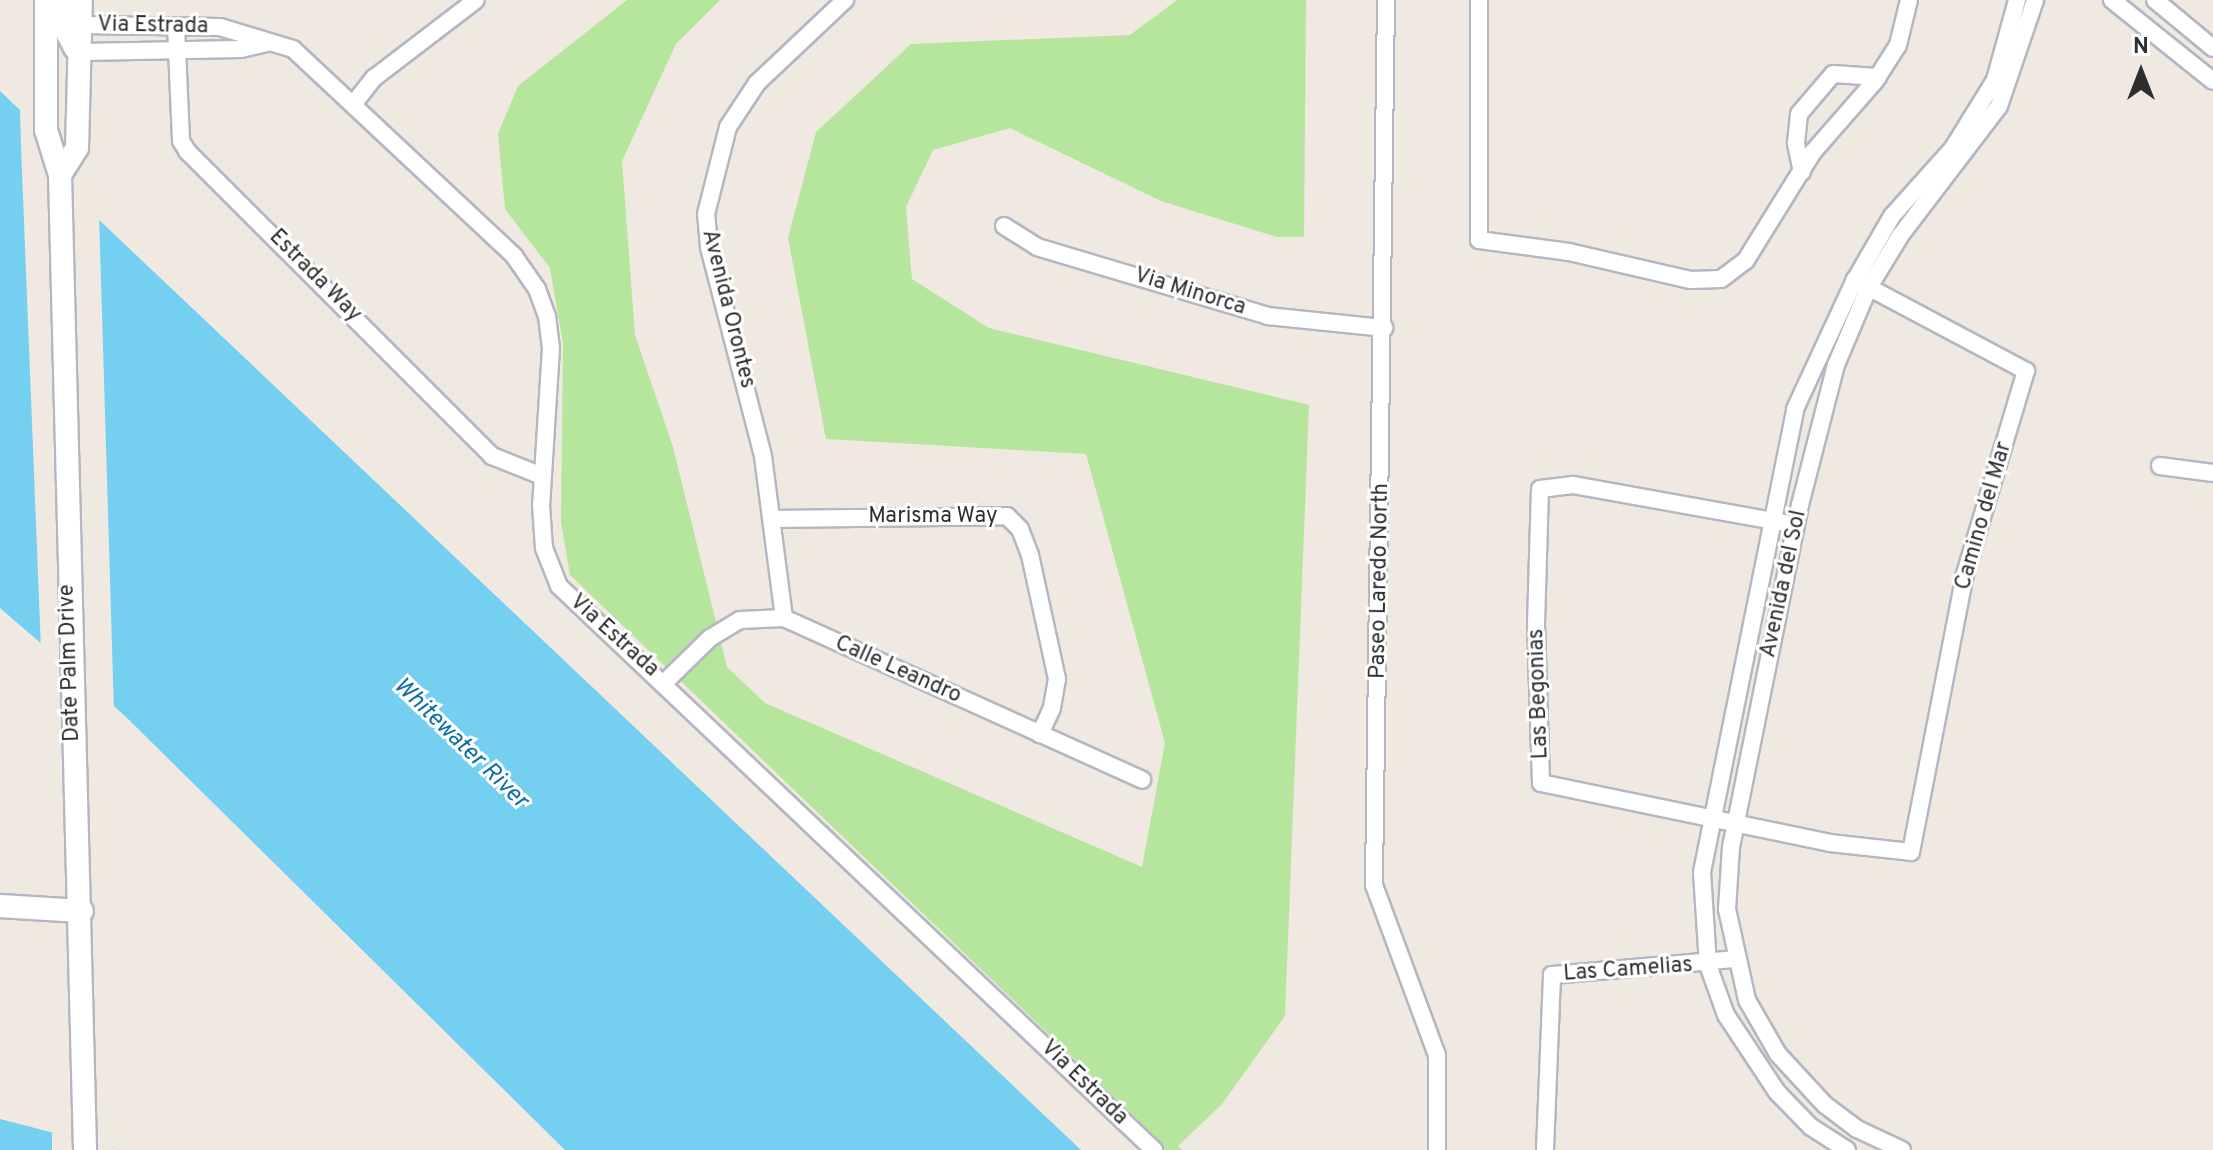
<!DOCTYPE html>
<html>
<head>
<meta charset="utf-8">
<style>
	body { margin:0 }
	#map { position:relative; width:2213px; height:1150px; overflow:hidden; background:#efe9e1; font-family:Overpass,sans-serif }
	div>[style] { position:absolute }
	.green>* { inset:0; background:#b6e59e }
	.water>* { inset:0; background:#75cff0 }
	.pier>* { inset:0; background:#efe9e1 }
	.roads { filter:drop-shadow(2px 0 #b4b7c1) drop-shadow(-2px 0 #b4b7c1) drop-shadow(0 2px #b4b7c1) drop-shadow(0 -2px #b4b7c1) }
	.street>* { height:16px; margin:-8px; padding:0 8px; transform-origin:8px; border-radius:8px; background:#fff }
	.secondary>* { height:22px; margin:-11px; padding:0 11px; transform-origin:11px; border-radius:11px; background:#fff }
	span { translate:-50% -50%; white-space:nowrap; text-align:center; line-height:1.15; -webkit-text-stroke:6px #fff; paint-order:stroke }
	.street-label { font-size:22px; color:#2e2e2e }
	.water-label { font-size:24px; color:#0d6fa3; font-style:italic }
	.north { position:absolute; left:2101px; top:32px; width:80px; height:80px; -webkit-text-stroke:6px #fff; paint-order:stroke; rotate:0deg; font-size:22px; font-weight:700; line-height:32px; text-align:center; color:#2e2e2e }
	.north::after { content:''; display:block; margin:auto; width:28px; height:36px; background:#2e2e2e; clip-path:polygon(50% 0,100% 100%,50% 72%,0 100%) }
</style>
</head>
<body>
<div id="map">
	<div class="green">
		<i style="clip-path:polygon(627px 0,720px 0,676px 44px,622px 161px,635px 335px,673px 447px,727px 667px,765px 703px,1142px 867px,1165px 743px,1086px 454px,826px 439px,788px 238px,816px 132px,911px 44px,1130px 35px,1177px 0,1306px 0,1304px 237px,1277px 237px,1161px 201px,1010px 128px,933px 150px,906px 207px,912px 279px,989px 328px,1309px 405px,1285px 1016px,1222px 1104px,1178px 1146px,1182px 1150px,1152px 1150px,1158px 1139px,570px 575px,561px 521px,563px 344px,550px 268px,505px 209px,498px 134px,518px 86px)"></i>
	</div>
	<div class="water">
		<i style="clip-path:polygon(0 91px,20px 110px,21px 146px,1081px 1150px,565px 1150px,124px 715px,0 608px)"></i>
		<i style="clip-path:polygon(0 1119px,120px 1150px,0 1150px)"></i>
	</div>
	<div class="pier">
		<i style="clip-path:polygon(21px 146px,99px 214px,114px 712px,41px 650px)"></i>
		<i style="clip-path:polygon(52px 1132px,120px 1150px,52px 1150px)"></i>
	</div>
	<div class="roads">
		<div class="street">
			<i style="left:1386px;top:0;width:885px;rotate:90.78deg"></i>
			<i style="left:1374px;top:885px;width:181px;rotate:69.7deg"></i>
			<i style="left:1437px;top:1055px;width:95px;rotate:90deg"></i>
			<i style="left:1479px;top:0;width:240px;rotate:90deg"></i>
			<i style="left:1479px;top:240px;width:91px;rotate:7.6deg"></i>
			<i style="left:1569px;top:252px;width:124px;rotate:13deg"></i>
			<i style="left:1690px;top:280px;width:31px;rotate:-2deg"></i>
			<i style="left:1721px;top:279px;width:31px;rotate:-37deg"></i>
			<i style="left:1746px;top:260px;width:127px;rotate:-58.2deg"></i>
			<i style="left:1813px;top:152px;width:94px;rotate:-48.9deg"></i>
			<i style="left:1875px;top:81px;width:43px;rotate:-57.4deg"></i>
			<i style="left:1898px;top:45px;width:46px;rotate:-76.3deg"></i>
			<i style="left:2112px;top:0;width:129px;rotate:38.7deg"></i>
			<i style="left:2155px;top:0;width:75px;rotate:39.6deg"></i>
			<i style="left:82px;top:25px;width:138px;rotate:0.8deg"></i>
			<i style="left:220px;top:27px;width:76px;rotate:16.8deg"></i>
			<i style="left:293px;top:49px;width:303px;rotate:43.1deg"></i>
			<i style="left:514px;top:256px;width:40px;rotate:55.1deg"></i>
			<i style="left:537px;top:289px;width:29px;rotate:70deg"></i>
			<i style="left:547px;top:316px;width:32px;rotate:83deg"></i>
			<i style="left:551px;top:348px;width:157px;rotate:93.6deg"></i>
			<i style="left:541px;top:505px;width:43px;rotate:86deg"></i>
			<i style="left:544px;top:548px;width:41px;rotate:68.5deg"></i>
			<i style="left:559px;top:586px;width:820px;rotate:43.47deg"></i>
			<i style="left:176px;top:26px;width:115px;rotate:87.5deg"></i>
			<i style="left:181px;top:141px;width:13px;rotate:58deg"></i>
			<i style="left:188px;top:152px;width:430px;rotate:45deg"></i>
			<i style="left:492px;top:456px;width:54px;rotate:21.8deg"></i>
			<i style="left:82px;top:52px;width:159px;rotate:-1.1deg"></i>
			<i style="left:241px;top:49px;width:28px;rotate:-13deg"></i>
			<i style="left:355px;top:102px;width:31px;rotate:-52deg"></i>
			<i style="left:374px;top:78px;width:128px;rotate:-37.4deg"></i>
			<i style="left:1802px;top:172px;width:30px;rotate:-102deg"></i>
			<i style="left:1796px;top:143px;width:29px;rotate:-84deg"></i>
			<i style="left:1799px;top:114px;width:52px;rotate:-49.6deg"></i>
			<i style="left:1833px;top:74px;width:45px;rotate:3.8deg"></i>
			<i style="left:1004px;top:226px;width:39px;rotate:32deg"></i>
			<i style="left:1037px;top:247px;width:241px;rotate:16.6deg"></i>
			<i style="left:1268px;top:316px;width:117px;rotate:5.9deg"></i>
			<i style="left:2160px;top:466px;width:53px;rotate:7.5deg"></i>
			<i style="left:772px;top:519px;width:235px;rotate:-0.7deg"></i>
			<i style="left:1007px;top:516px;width:18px;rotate:45deg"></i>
			<i style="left:1020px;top:529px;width:28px;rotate:69deg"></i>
			<i style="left:1030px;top:555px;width:127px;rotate:77.7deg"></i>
			<i style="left:1057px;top:679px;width:29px;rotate:100deg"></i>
			<i style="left:1052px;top:708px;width:29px;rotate:115deg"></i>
			<i style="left:1796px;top:525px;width:227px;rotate:-169.8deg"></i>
			<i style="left:1573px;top:485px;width:33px;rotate:173deg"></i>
			<i style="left:1540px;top:489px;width:135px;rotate:91.7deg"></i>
			<i style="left:1536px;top:624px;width:159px;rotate:88.2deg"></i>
			<i style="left:1541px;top:783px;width:295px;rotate:11.7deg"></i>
			<i style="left:1830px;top:843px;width:81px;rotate:6.3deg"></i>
			<i style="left:1911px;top:852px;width:283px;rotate:-79deg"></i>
			<i style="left:1965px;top:574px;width:212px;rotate:-73.3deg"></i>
			<i style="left:2026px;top:371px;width:194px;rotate:-152deg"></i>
			<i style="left:784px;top:618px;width:163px;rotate:-97.4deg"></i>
			<i style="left:763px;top:456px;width:216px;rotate:-104.5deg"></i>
			<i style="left:709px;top:247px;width:33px;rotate:-95deg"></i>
			<i style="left:706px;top:214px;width:90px;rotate:-75.8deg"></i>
			<i style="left:728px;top:127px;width:53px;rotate:-56.6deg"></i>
			<i style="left:757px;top:83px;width:121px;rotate:-43.3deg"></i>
			<i style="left:665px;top:682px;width:63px;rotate:-44.4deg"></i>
			<i style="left:710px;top:638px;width:35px;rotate:-31deg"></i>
			<i style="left:740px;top:620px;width:44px;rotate:-2.6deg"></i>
			<i style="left:784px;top:618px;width:393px;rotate:24.3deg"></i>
			<i style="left:1545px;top:1150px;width:175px;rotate:-87.7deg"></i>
			<i style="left:1552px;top:975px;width:183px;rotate:-5deg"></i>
			<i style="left:1847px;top:1150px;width:43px;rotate:-147.4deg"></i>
			<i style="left:1811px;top:1127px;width:49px;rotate:-134.2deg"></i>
			<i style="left:1777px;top:1092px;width:92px;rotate:-123.5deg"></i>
			<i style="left:1726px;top:1015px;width:53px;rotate:-109.8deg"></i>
			<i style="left:1708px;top:965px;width:93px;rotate:-93.7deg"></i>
			<i style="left:1702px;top:872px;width:472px;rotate:-78.6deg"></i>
			<i style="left:1795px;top:409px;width:142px;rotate:-65.1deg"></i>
			<i style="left:1855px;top:280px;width:74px;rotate:-60deg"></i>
			<i style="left:1892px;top:216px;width:91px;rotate:-48.1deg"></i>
			<i style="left:1953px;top:148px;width:80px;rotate:-58.3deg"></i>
			<i style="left:1995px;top:80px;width:83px;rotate:-74.6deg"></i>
			<i style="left:1902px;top:1150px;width:50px;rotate:-155deg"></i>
			<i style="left:1857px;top:1129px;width:40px;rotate:-143deg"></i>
			<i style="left:1825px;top:1105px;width:69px;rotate:-132.7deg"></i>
			<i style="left:1778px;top:1054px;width:62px;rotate:-119.9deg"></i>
			<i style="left:1747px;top:1000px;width:93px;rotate:-102.4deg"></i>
			<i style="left:1727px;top:909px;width:62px;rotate:-86.3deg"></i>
			<i style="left:1731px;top:847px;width:349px;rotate:-78.6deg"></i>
			<i style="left:1800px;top:505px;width:145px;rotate:-75.6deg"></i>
			<i style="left:1836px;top:365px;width:85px;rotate:-67.1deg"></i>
			<i style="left:1869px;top:287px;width:60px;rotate:-58.7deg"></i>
			<i style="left:1900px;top:236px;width:163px;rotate:-52.7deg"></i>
			<i style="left:1999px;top:106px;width:112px;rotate:-71.2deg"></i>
		</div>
		<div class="secondary">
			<i style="left:46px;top:0;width:130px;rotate:90deg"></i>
			<i style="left:46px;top:130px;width:47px;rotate:72.7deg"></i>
			<i style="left:60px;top:175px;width:975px;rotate:88.53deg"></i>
			<i style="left:66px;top:0;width:34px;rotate:87deg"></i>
			<i style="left:68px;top:34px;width:16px;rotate:63deg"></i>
			<i style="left:60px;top:175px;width:32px;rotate:-58deg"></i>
			<i style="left:77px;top:148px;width:148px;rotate:-88.5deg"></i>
			<i style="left:0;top:906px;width:82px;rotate:3.5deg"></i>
		</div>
	</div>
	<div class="street-label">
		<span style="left:153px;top:26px;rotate:1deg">Via Estrada</span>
		<span style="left:315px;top:276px;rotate:45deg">Estrada Way</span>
		<span style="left:1190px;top:292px;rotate:17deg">Via Minorca</span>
		<span style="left:728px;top:309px;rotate:76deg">Avenida Orontes</span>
		<span style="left:1984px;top:516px;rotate:-74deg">Camino del Mar</span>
		<span style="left:933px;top:517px">Marisma Way</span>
		<span style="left:1380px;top:581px;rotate:-89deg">Paseo Laredo North</span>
		<span style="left:1784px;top:584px;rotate:-78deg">Avenida del Sol</span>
		<span style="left:614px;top:636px;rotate:42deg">Via Estrada</span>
		<span style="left:70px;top:663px;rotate:-92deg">Date Palm Drive</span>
		<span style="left:898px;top:670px;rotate:24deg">Calle Leandro</span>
		<span style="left:1539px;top:694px;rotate:-92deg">Las Begonias</span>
		<span style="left:1628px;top:970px;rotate:-4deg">Las Camelias</span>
		<span style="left:1084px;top:1083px;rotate:44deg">Via Estrada</span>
	</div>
	<div class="water-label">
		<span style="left:460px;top:744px;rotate:44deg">Whitewater River</span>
	</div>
	<div class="north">N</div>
</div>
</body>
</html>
